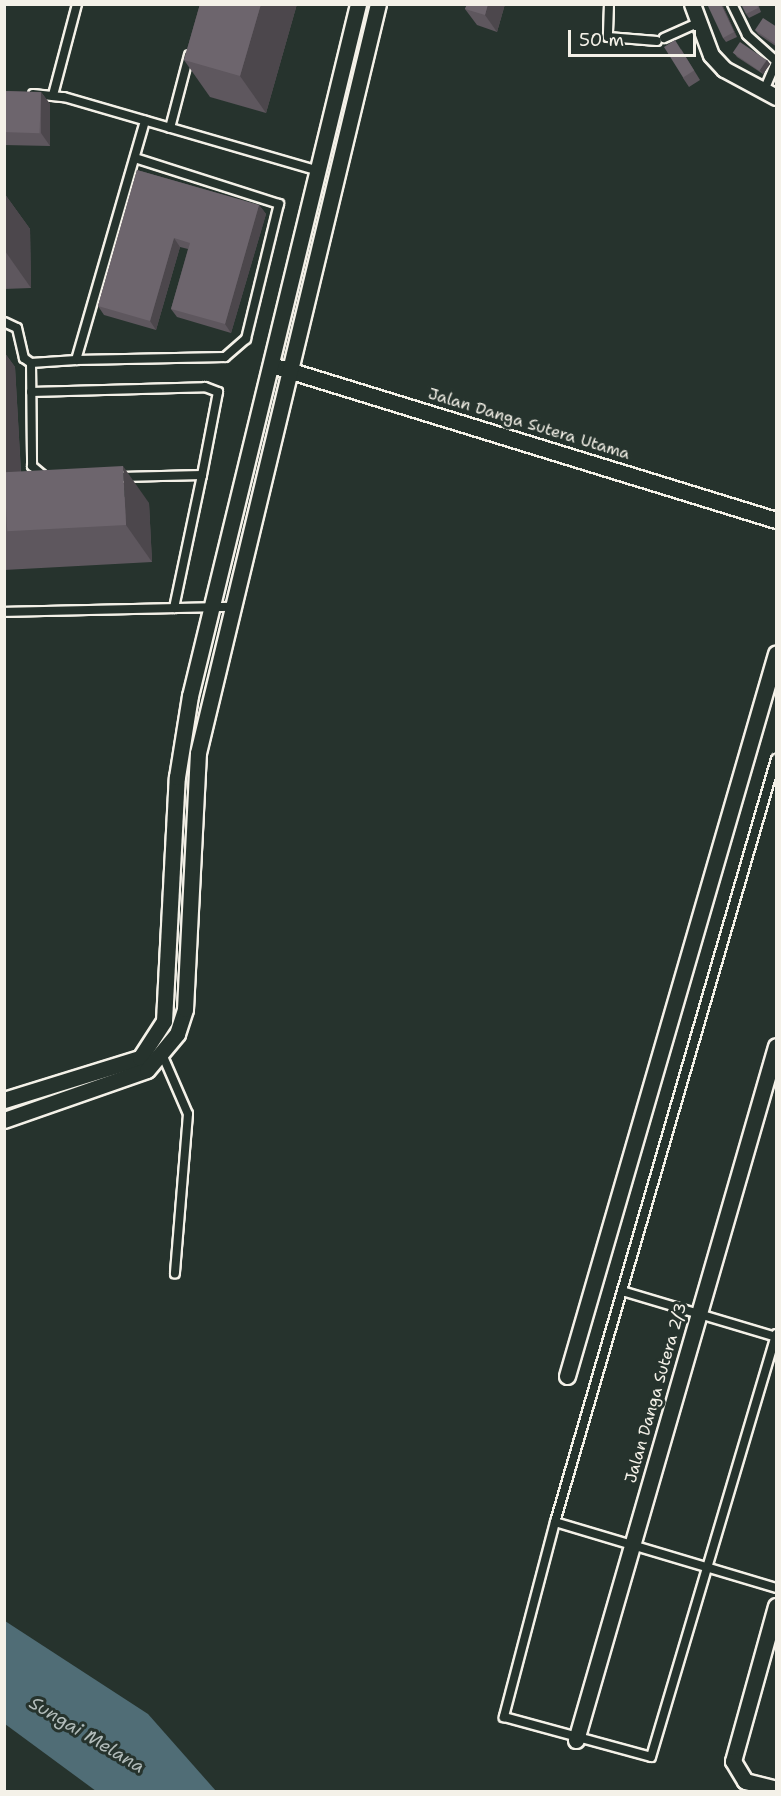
<!DOCTYPE html>
<html>
<head>
<meta charset="utf-8">
<style>
	body { margin:0 }
	#map { position:relative; width:781px; height:1796px; overflow:hidden; background:#26332d; font-family:"Shantell Sans",sans-serif }
	div>[style] { position:absolute }
	.water>* { inset:0; background:#506d76 }
	.roads { filter:drop-shadow(2px 0 #f4f1e8) drop-shadow(-2px 0 #f4f1e8) drop-shadow(0 2px #f4f1e8) drop-shadow(0 -2px #f4f1e8) }
	.service>* { height:8px; margin:-4px; padding:0 4px; transform-origin:4px; border-radius:4px; background:#26332d }
	.minor>* { height:15px; margin:-7.5px; padding:0 7.5px; transform-origin:7.5px; border-radius:7.5px; background:#26332d }
	.wall>* { inset:0; background:#5e575e }
	.shaded-wall>* { inset:0; background:#4c474c }
	.building>* { inset:0; background:#6d656d; transform-origin:0 0 }
	span { translate:-50% -50%; white-space:nowrap; text-align:center; line-height:1.15; -webkit-text-stroke:6px #26332d; paint-order:stroke }
	.street-label { font-size:16px; color:#f4f1e8 }
	.water-label { font-size:18px; color:#b2bcba; font-style:italic }
	.frame { position:absolute; inset:0; border:6px solid #f4f1e8; pointer-events:none }
	.scale { position:absolute; left:568px; top:30px; width:128px; height:27px; box-sizing:border-box; border:3px solid #f4f1e8; border-top:0; padding-left:8px; font-size:18px; line-height:21px; white-space:nowrap; color:#f4f1e8; -webkit-text-stroke:4px #26332d; paint-order:stroke }
</style>
</head>
<body>
<div id="map">
	<div class="water">
		<i style="clip-path:polygon(5px 1621px,148px 1714px,216px 1791px,96px 1791px,5px 1724px)"></i>
	</div>
	<div class="roads">
		<div class="service">
			<i style="left:609px;top:4px;width:33px;rotate:92deg"></i>
			<i style="left:608px;top:37px;width:49px;rotate:4.7deg"></i>
			<i style="left:732px;top:4px;width:34px;rotate:64deg"></i>
			<i style="left:747px;top:35px;width:39px;rotate:42deg"></i>
			<i style="left:664px;top:38px;width:37px;rotate:-24deg"></i>
			<i style="left:763px;top:93px;width:34px;rotate:-67deg"></i>
			<i style="left:33px;top:94px;width:31px;rotate:6deg"></i>
			<i style="left:64px;top:97px;width:265px;rotate:16.2deg"></i>
			<i style="left:53px;top:95px;width:94px;rotate:-75.2deg"></i>
			<i style="left:170px;top:128px;width:75px;rotate:-75.4deg"></i>
			<i style="left:4px;top:322px;width:14px;rotate:25deg"></i>
			<i style="left:17px;top:328px;width:31px;rotate:77deg"></i>
			<i style="left:24px;top:358px;width:9px;rotate:36deg"></i>
			<i style="left:31px;top:363px;width:45px;rotate:-3.8deg"></i>
			<i style="left:76px;top:360px;width:249px;rotate:-73.9deg"></i>
			<i style="left:76px;top:360px;width:149px;rotate:-1.2deg"></i>
			<i style="left:225px;top:357px;width:28px;rotate:-41deg"></i>
			<i style="left:246px;top:339px;width:139px;rotate:-76.3deg"></i>
			<i style="left:279px;top:204px;width:151px;rotate:-162.3deg"></i>
			<i style="left:31px;top:363px;width:103px;rotate:89.4deg"></i>
			<i style="left:32px;top:466px;width:16px;rotate:40deg"></i>
			<i style="left:31px;top:392px;width:174px;rotate:-1.6deg"></i>
			<i style="left:205px;top:387px;width:14px;rotate:21deg"></i>
			<i style="left:218px;top:392px;width:85px;rotate:100.9deg"></i>
			<i style="left:121px;top:477px;width:81px;rotate:-1.4deg"></i>
			<i style="left:202px;top:475px;width:136px;rotate:101.9deg"></i>
			<i style="left:4px;top:612px;width:225px;rotate:-1.3deg"></i>
			<i style="left:776px;top:759px;width:794px;rotate:106.15deg"></i>
			<i style="left:555px;top:1522px;width:202px;rotate:104.7deg"></i>
			<i style="left:504px;top:1717px;width:152px;rotate:15.2deg"></i>
			<i style="left:651px;top:1757px;width:441px;rotate:-73.5deg"></i>
			<i style="left:162px;top:1054px;width:65px;rotate:66.6deg"></i>
			<i style="left:188px;top:1114px;width:160px;rotate:94.7deg"></i>
			<i style="left:622px;top:1291px;width:161px;rotate:16.6deg"></i>
			<i style="left:555px;top:1522px;width:231px;rotate:16.6deg"></i>
		</div>
		<div class="minor">
			<i style="left:692px;top:4px;width:54px;rotate:69.6deg"></i>
			<i style="left:711px;top:55px;width:19px;rotate:47deg"></i>
			<i style="left:724px;top:69px;width:59px;rotate:28.3deg"></i>
			<i style="left:278px;top:367px;width:521px;rotate:17.08deg"></i>
			<i style="left:4px;top:1100px;width:142px;rotate:-17.2deg"></i>
			<i style="left:140px;top:1058px;width:44px;rotate:-57deg"></i>
			<i style="left:164px;top:1021px;width:244px;rotate:-87deg"></i>
			<i style="left:177px;top:777px;width:82px;rotate:-80.9deg"></i>
			<i style="left:190px;top:696px;width:712px;rotate:-76.35deg"></i>
			<i style="left:4px;top:1120px;width:151px;rotate:-19.3deg"></i>
			<i style="left:147px;top:1070px;width:47px;rotate:-50.2deg"></i>
			<i style="left:177px;top:1034px;width:26px;rotate:-72deg"></i>
			<i style="left:185px;top:1009px;width:256px;rotate:-87.1deg"></i>
			<i style="left:198px;top:753px;width:770px;rotate:-76.49deg"></i>
			<i style="left:567px;top:1376px;width:752px;rotate:-73.86deg"></i>
			<i style="left:776px;top:1606px;width:161px;rotate:105.5deg"></i>
			<i style="left:733px;top:1761px;width:23px;rotate:59deg"></i>
			<i style="left:745px;top:1781px;width:32px;rotate:14deg"></i>
			<i style="left:576px;top:1740px;width:722px;rotate:-73.92deg"></i>
		</div>
	</div>
	<div class="wall">
		<i style="clip-path:polygon(200px 4px,297px 4px,266px 113px,210px 97px,184px 60px)"></i>
		<i style="clip-path:polygon(467px 4px,505px 4px,497px 32px,477px 25px,465px 9px)"></i>
		<i style="clip-path:polygon(722px 4px,737px 37px,726px 42px,723px 38px)"></i>
		<i style="clip-path:polygon(758px 4px,761px 12px,749px 18px,746px 14px)"></i>
		<i style="clip-path:polygon(777px 27px,777px 47px,758px 34px,755px 30px)"></i>
		<i style="clip-path:polygon(681px 49px,700px 80px,689px 87px,683px 78px)"></i>
		<i style="clip-path:polygon(734px 53px,767px 60px,770px 64px,763px 74px,737px 57px)"></i>
		<i style="clip-path:polygon(4px 91px,41px 92px,50px 104px,50px 146px,4px 145px)"></i>
		<i style="clip-path:polygon(137px 170px,259px 205px,266px 214px,231px 333px,177px 317px,171px 309px,188px 249px,180px 247px,156px 330px,104px 315px,98px 306px)"></i>
		<i style="clip-path:polygon(4px 193px,30px 229px,31px 288px,4px 289px)"></i>
		<i style="clip-path:polygon(4px 352px,15px 367px,21px 472px,149px 503px,152px 562px,4px 570px)"></i>
	</div>
	<div class="shaded-wall">
		<i style="clip-path:polygon(261px 4px,297px 4px,266px 113px,240px 76px)"></i>
		<i style="clip-path:polygon(488px 4px,505px 4px,497px 32px,485px 15px)"></i>
		<i style="clip-path:polygon(721px 4px,722px 4px,737px 37px,734px 32px)"></i>
		<i style="clip-path:polygon(767px 60px,770px 64px,763px 74px,760px 70px)"></i>
		<i style="clip-path:polygon(41px 92px,50px 104px,50px 146px,41px 133px)"></i>
		<i style="clip-path:polygon(4px 193px,30px 229px,31px 288px,5px 251px)"></i>
		<i style="clip-path:polygon(259px 205px,266px 214px,231px 333px,225px 324px)"></i>
		<i style="clip-path:polygon(174px 238px,180px 247px,156px 330px,150px 321px)"></i>
		<i style="clip-path:polygon(4px 352px,15px 367px,23px 510px,4px 484px)"></i>
		<i style="clip-path:polygon(123px 466px,149px 503px,152px 562px,126px 525px)"></i>
	</div>
	<div class="building">
		<i style="clip-path:polygon(200px 4px,261px 4px,240px 76px,184px 60px)"></i>
		<i style="clip-path:polygon(467px 4px,488px 4px,485px 15px,465px 9px)"></i>
		<i style="clip-path:polygon(707px 4px,721px 4px,734px 32px,723px 38px)"></i>
		<i style="clip-path:polygon(741px 4px,757px 4px,758px 8px,746px 14px)"></i>
		<i style="clip-path:polygon(763px 18px,777px 27px,777px 45px,755px 30px)"></i>
		<i style="left:675px;top:40px;width:36px;height:13px;rotate:58deg"></i>
		<i style="left:740px;top:42px;width:32px;height:13px;rotate:34deg"></i>
		<i style="left:4px;top:91px;width:37px;height:41px;rotate:2deg"></i>
		<i style="clip-path:polygon(137px 170px,259px 205px,225px 324px,171px 309px,190px 243px,174px 238px,150px 321px,98px 306px)"></i>
		<i style="clip-path:polygon(4px 217px,5px 251px,4px 251px)"></i>
		<i style="left:123px;top:466px;width:59px;height:119px;rotate:87deg"></i>
	</div>
	<div class="street-label">
		<span style="left:529px;top:424px;rotate:17deg">Jalan Danga Sutera Utama</span>
		<span style="left:656px;top:1393px;rotate:-74deg">Jalan Danga Sutera 2/3</span>
	</div>
	<div class="water-label">
		<span style="left:87px;top:1735px;rotate:31deg">Sungai Melana</span>
	</div>
	<div class="frame"></div>
	<div class="scale">50 m</div>
</div>
</body>
</html>
